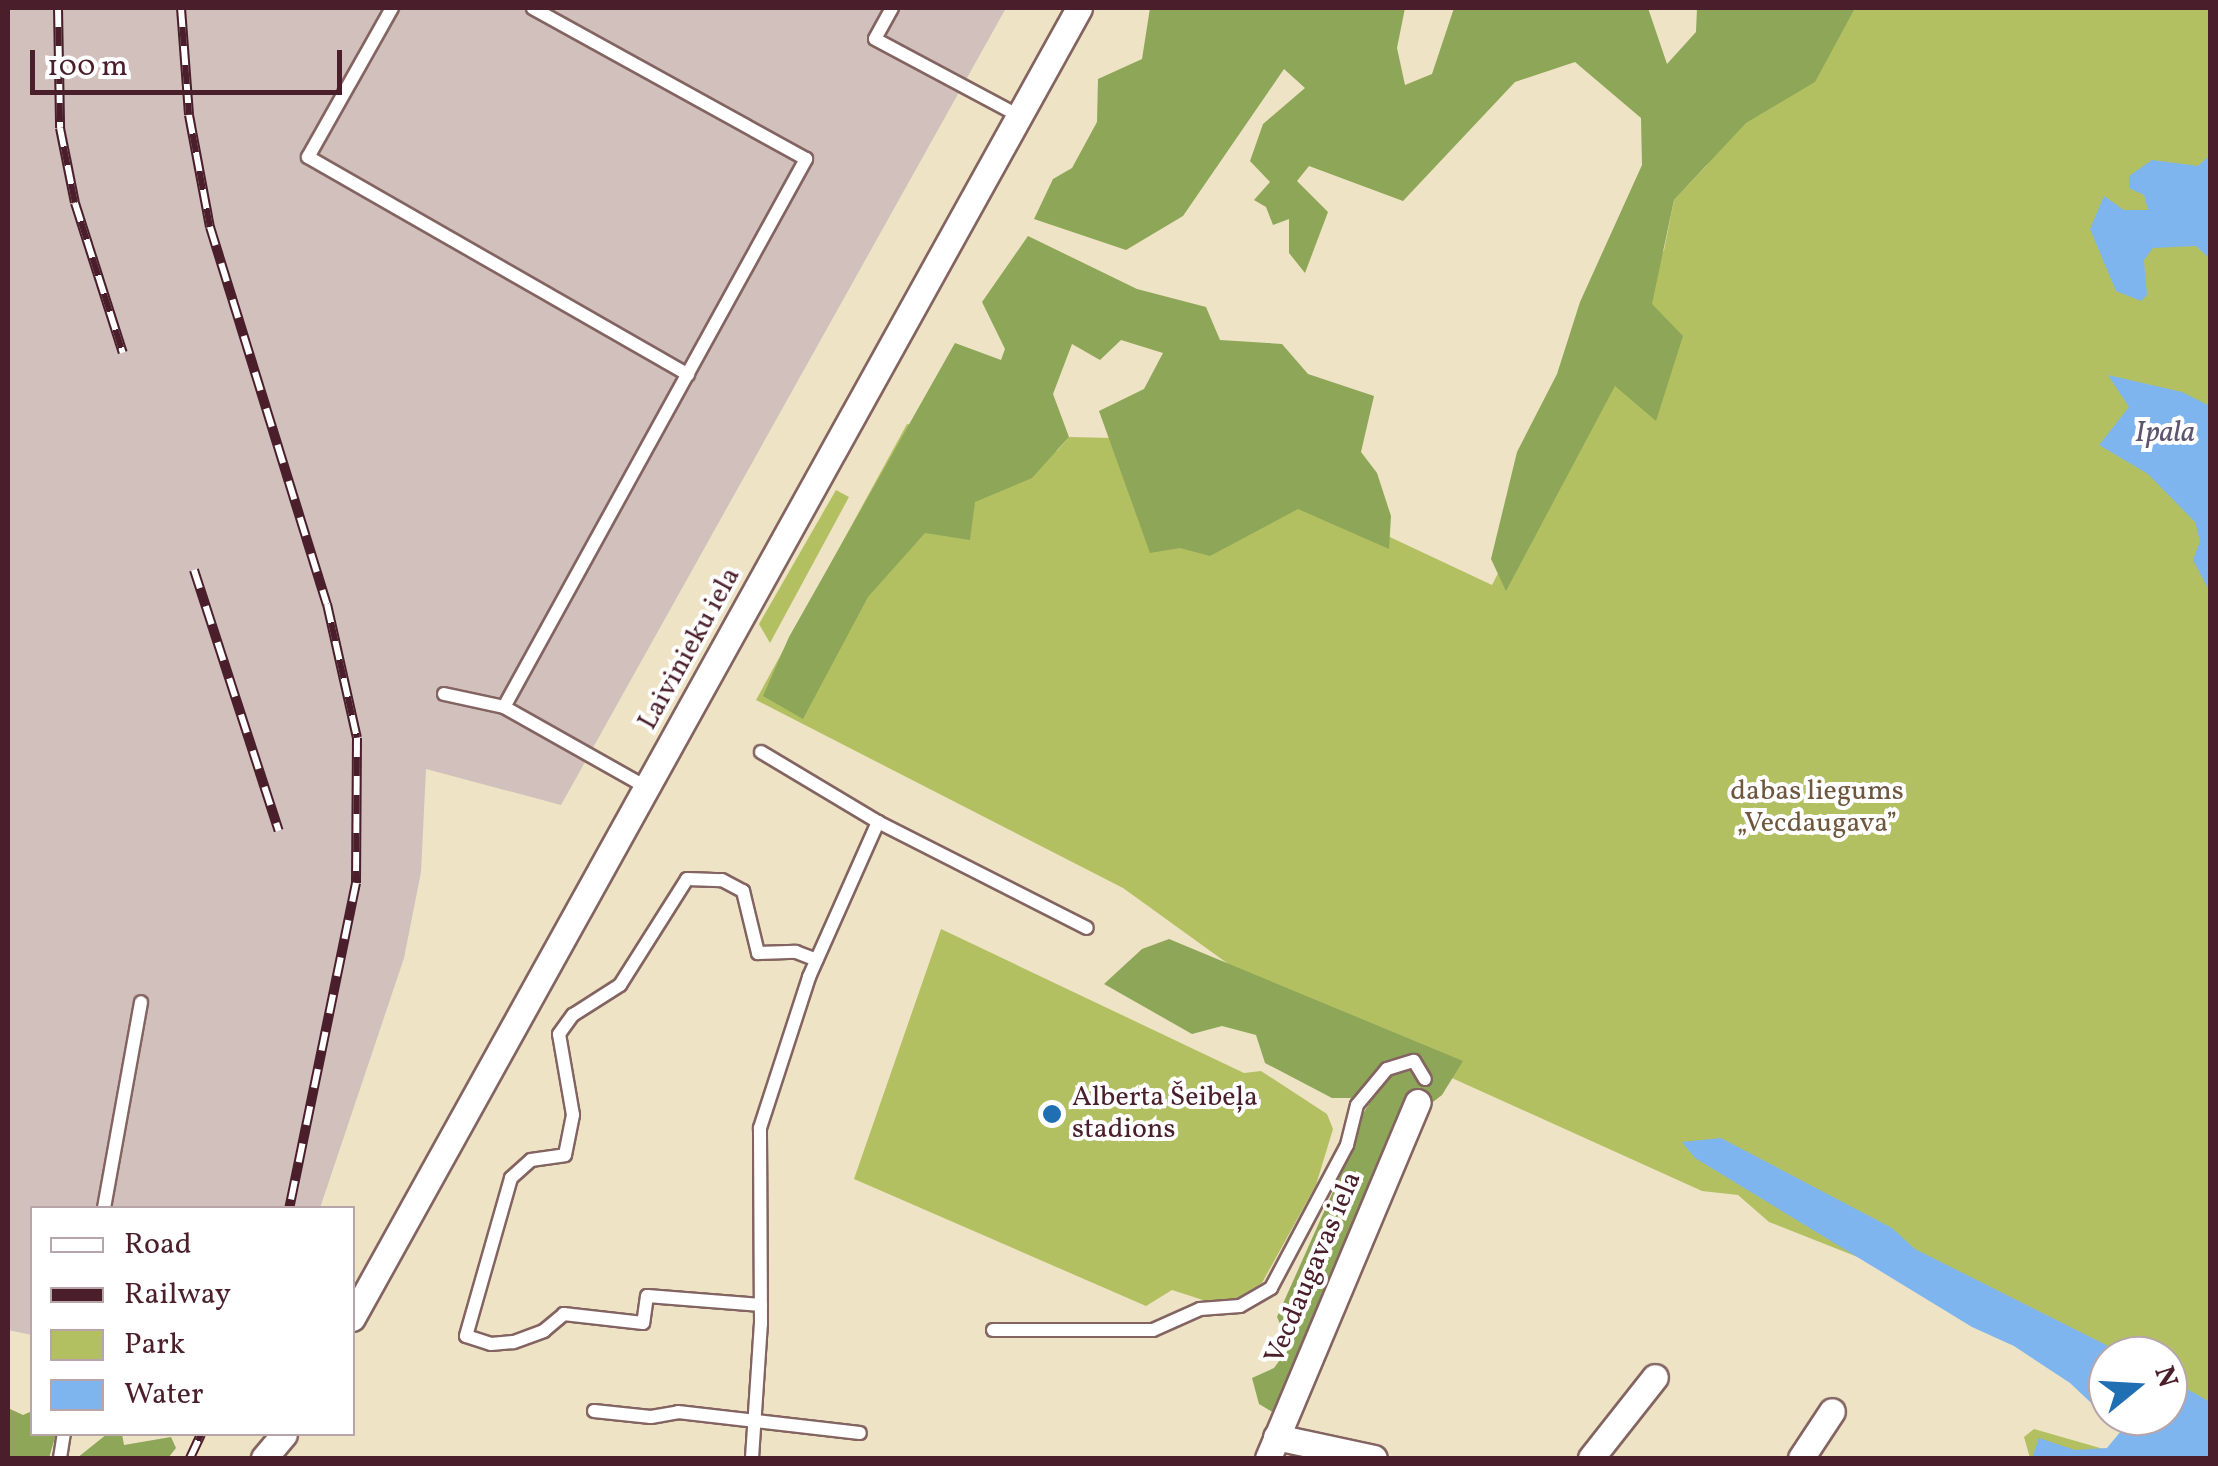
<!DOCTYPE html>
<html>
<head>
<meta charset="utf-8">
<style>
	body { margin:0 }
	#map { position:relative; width:2218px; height:1466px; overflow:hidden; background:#eee3c5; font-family:Vollkorn,serif }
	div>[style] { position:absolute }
	.industrial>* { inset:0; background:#d1c0bc }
	.green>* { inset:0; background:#b3c062 }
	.forest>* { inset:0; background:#8ea658 }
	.water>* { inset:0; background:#7fb5ee }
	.roads { filter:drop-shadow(2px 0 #836461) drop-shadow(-2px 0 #836461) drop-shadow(0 2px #836461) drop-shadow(0 -2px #836461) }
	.service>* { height:12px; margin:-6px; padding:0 6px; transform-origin:6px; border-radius:6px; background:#fff }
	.minor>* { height:25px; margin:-12.5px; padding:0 12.5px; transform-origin:12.5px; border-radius:12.5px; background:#fff }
	.rail>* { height:10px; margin-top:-5px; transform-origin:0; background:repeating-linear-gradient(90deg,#fff 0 19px,#4a1f2b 0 38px); box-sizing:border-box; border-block:2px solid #4a1f2b }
	.dots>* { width:28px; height:28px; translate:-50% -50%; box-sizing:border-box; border:5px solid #fff; border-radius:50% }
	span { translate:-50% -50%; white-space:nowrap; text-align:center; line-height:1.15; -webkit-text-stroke:8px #fff; paint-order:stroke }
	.street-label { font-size:28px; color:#4a1f2b }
	.park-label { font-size:28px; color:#6f573e }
	.poi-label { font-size:28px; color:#4a1f2b }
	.left { translate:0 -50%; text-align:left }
	.water-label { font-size:30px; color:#5d546f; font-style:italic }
	.frame { position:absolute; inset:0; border:10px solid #4a1f2b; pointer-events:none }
	.legend { position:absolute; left:30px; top:1206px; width:325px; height:230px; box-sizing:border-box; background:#fff; border:2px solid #b7a5aa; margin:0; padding:12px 18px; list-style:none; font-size:30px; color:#4a1f2b }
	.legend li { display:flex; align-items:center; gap:20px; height:50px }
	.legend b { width:50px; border:2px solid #b7a5aa }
	.north { position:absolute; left:2088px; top:1336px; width:100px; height:100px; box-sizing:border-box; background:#fff; border:2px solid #b7a5aa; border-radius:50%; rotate:72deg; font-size:28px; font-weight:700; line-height:40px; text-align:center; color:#4a1f2b }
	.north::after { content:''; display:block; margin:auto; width:35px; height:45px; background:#1f6fb2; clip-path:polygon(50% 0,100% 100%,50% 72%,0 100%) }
	.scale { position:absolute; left:30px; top:50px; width:312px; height:45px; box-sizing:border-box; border:5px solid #4a1f2b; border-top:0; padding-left:12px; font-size:30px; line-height:35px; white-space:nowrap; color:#4a1f2b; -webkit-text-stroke:8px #fff; paint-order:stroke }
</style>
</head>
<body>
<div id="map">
	<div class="industrial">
		<i style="clip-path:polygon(8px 8px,1006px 8px,561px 805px,426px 769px,421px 872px,404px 958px,320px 1208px,32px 1208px,32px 1335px,8px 1330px)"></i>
	</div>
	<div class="green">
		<i style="clip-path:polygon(1738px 8px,2210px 8px,2210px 1458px,2030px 1458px,2024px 1437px,2034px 1429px,2107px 1450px,2168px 1416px,2168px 1356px,2108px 1356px,1769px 1222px,1738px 1195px,1702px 1191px,1277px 999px,1123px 888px,756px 700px,907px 424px,1057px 451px,1069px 437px,1114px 438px,1294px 492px,1492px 585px,1664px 250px,1674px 200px,1707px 165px)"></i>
		<i style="clip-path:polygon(836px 490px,849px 497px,770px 643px,759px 624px)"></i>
		<i style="clip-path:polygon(941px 929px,1244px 1073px,1261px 1071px,1327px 1114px,1333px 1129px,1316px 1185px,1262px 1283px,1235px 1299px,1206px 1301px,1172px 1290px,1146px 1306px,854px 1179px)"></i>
	</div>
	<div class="forest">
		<i style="clip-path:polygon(1150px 8px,1405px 8px,1397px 48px,1405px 85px,1432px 74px,1454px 8px,1648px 8px,1667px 64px,1696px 32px,1697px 8px,1855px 8px,1815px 82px,1746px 123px,1674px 200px,1652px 304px,1683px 336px,1656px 421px,1615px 386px,1506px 591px,1491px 559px,1517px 452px,1557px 374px,1580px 302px,1642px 165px,1641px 118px,1575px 62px,1515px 82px,1403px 201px,1309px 166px,1297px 181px,1328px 212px,1305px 273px,1289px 253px,1289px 219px,1273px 225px,1266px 207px,1254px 200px,1270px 182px,1250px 161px,1263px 124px,1305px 88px,1284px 69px,1183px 216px,1126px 250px,1034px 219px,1053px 179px,1072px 168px,1097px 122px,1098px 79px,1142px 59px)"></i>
		<i style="clip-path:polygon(1028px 236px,1137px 289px,1206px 307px,1220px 340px,1282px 344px,1308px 374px,1374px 396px,1361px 452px,1377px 473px,1391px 516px,1389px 549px,1298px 509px,1210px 556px,1180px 548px,1150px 553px,1099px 411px,1144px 389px,1163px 353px,1121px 340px,1100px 360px,1072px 344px,1053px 394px,1069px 437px,1032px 478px,975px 502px,970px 540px,925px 533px,868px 597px,803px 719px,763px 696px,789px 637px,955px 343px,1001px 360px,1005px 349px,982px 302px)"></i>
		<i style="clip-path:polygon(1169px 939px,1463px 1061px,1442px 1095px,1416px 1115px,1274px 1413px,1259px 1404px,1252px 1378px,1274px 1368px,1290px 1346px,1277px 1317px,1352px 1149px,1355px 1126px,1373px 1098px,1332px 1098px,1265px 1063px,1256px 1035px,1222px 1026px,1192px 1034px,1104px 984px,1142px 949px)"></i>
		<i style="clip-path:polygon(8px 1408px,23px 1415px,32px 1411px,32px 1434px,56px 1434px,49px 1458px,8px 1458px)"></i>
		<i style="clip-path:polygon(107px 1434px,122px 1434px,124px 1445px,171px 1437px,176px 1448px,168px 1458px,77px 1458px)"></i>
	</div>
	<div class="water">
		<i style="clip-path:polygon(2210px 155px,2210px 259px,2196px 246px,2153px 248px,2144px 260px,2147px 295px,2141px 301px,2116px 291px,2090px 229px,2104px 196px,2124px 210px,2148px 210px,2144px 195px,2129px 188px,2129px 176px,2152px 160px,2198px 166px)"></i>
		<i style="clip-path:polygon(2108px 375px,2182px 392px,2210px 406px,2210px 592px,2193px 560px,2200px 541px,2195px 522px,2148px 474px,2099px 445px,2129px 407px)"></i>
		<i style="clip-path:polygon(1721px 1138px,1892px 1228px,1915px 1249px,2128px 1356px,2108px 1356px,2108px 1416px,2168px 1416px,2168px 1378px,2210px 1402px,2210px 1458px,2032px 1458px,2039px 1438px,2075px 1450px,2107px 1448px,2121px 1431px,2070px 1383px,2014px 1346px,1972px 1327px,1695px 1158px,1682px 1142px)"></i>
	</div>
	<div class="roads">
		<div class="service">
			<i style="left:392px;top:8px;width:171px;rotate:119.4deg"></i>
			<i style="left:308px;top:157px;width:438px;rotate:29.8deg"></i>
			<i style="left:892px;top:8px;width:35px;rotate:119deg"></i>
			<i style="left:875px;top:39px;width:163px;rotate:28.1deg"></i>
			<i style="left:444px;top:694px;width:61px;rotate:12.2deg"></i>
			<i style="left:504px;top:707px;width:165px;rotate:29.4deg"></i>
			<i style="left:504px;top:707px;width:626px;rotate:-61.14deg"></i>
			<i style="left:806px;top:159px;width:312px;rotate:-151.1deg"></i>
			<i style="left:761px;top:752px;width:136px;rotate:30.9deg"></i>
			<i style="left:104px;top:1208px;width:209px;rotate:-79.8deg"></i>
			<i style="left:761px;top:1305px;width:114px;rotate:-175.5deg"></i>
			<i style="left:647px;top:1296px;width:27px;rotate:98deg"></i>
			<i style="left:643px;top:1323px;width:80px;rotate:-173.5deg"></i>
			<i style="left:564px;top:1314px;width:26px;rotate:140deg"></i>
			<i style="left:544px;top:1331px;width:33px;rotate:160deg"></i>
			<i style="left:513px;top:1342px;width:22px;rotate:175deg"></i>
			<i style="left:491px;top:1344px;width:26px;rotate:-162deg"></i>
			<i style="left:466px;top:1336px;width:164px;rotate:-74.1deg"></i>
			<i style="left:511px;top:1178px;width:27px;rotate:-42deg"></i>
			<i style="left:531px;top:1160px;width:34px;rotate:-8deg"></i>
			<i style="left:565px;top:1155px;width:41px;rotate:-78.7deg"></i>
			<i style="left:573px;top:1115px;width:82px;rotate:-99.8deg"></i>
			<i style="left:559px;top:1034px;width:24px;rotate:-54deg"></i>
			<i style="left:573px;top:1015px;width:56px;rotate:-32.6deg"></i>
			<i style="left:620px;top:985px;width:125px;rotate:-57.7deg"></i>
			<i style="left:687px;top:879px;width:35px;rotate:2deg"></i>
			<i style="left:722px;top:880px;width:24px;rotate:28deg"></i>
			<i style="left:743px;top:891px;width:64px;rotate:76.4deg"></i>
			<i style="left:758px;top:953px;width:38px;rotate:-2deg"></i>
			<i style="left:796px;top:952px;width:22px;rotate:21deg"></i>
			<i style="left:993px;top:1330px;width:160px"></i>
			<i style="left:1153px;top:1330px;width:51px;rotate:-24.1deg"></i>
			<i style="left:1200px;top:1309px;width:40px;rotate:-4.3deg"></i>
			<i style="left:1240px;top:1306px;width:36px;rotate:-30deg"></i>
			<i style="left:1271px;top:1288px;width:162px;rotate:-62deg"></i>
			<i style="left:1347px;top:1145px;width:41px;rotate:-76deg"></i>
			<i style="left:1357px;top:1105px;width:47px;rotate:-50.2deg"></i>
			<i style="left:1387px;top:1069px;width:28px;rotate:-17deg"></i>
			<i style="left:1414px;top:1061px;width:21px;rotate:59deg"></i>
			<i style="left:594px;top:1411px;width:57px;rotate:6deg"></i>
			<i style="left:651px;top:1417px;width:27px;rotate:-10deg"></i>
			<i style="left:678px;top:1412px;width:183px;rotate:6.6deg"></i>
			<i style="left:60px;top:1458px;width:24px;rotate:-81deg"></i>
			<i style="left:752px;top:1458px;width:134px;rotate:-86.2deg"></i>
			<i style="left:761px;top:1324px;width:196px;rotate:-90.3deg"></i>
			<i style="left:760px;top:1128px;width:159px;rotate:-72deg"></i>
			<i style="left:809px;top:977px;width:170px;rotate:-66deg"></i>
			<i style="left:878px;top:822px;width:234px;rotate:26.9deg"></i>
		</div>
		<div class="minor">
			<i style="left:352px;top:1318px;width:1498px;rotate:-60.97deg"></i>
			<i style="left:1276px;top:1437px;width:100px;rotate:12.1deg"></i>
			<i style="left:264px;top:1458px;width:31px;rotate:-50deg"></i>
			<i style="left:1268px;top:1458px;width:386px;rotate:-67.2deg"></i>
			<i style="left:1591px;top:1458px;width:103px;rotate:-51.7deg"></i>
			<i style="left:1801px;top:1458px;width:56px;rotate:-56.6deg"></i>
		</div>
	</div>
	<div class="rail">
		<i style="left:58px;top:8px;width:120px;rotate:89deg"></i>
		<i style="left:60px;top:128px;width:76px;rotate:78.7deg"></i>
		<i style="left:75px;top:203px;width:157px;rotate:72.3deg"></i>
		<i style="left:181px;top:8px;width:107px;rotate:85.7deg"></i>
		<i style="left:189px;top:115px;width:114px;rotate:79.4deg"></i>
		<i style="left:210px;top:227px;width:395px;rotate:72.8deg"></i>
		<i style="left:327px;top:604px;width:137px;rotate:77.4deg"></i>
		<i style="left:357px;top:738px;width:145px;rotate:90.4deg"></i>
		<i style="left:356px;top:883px;width:332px;rotate:101.6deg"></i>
		<i style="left:194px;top:570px;width:274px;rotate:72deg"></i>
		<i style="left:190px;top:1458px;width:26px;rotate:-65deg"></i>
	</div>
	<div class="dots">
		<i style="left:1052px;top:1114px;background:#1f6fb2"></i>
	</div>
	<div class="street-label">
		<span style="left:690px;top:649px;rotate:-61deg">Laivinieku iela</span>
		<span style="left:1314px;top:1268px;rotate:-67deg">Vecdaugavas iela</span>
	</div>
	<div class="park-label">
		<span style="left:1817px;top:808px">dabas liegums<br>„Vecdaugava”</span>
	</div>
	<div class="poi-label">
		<span class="left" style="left:1072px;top:1114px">Alberta Šeibeļa<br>stadions</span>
	</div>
	<div class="water-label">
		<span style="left:2165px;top:433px">Ipala</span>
	</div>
	<div class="frame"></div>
	<ul class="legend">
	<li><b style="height:12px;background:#fff"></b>Road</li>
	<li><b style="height:12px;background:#4a1f2b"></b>Railway</li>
	<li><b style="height:28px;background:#b3c062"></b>Park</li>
	<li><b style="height:28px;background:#7fb5ee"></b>Water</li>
	</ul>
	<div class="north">N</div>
	<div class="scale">100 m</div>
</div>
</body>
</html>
